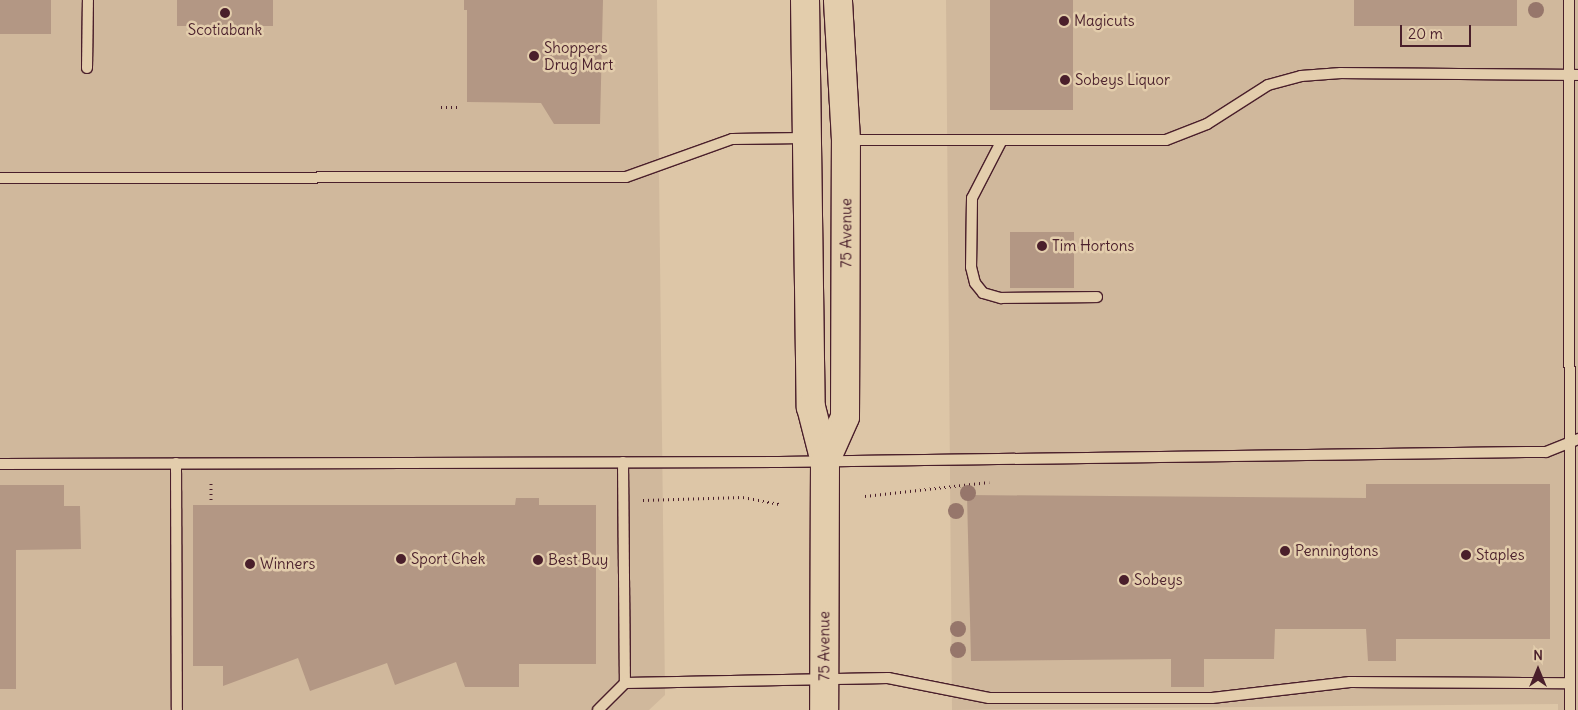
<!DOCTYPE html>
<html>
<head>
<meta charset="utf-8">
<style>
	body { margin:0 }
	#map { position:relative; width:1578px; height:710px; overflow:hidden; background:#ddc6a7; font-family:Delius,sans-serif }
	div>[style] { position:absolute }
	.built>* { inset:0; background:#d0b89c }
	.building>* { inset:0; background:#b39784; transform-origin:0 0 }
	.path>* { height:3px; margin-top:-1.5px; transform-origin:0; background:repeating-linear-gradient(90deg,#4a1f2b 0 1px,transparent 0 5px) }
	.roads { filter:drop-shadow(1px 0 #4a1f2b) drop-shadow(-1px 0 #4a1f2b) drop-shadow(0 1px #4a1f2b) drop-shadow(0 -1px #4a1f2b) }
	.service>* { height:10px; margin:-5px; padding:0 5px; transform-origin:5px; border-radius:5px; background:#e3cdac }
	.secondary>* { height:28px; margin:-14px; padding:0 14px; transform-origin:14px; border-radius:14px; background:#e3cdac }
	.trees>* { width:16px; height:16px; margin:-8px; border-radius:50%; background:#96766b }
	.dots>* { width:14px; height:14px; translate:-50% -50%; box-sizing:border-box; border:2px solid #e3cdac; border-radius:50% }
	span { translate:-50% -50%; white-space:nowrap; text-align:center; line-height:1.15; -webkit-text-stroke:5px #e3cdac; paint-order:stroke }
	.poi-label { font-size:15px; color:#4a1f2b }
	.left { translate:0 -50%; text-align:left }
	.street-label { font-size:15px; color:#4a1f2b }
	.north { position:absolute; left:1513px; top:645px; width:50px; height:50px; -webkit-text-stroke:4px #e3cdac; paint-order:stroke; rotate:0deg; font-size:14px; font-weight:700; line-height:20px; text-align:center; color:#4a1f2b }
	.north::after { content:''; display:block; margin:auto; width:18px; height:22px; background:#4a1f2b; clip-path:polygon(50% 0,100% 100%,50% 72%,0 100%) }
	.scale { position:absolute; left:1400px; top:25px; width:71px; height:22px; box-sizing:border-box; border:2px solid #4a1f2b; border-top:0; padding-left:6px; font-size:15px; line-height:18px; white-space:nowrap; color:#4a1f2b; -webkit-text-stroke:4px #e3cdac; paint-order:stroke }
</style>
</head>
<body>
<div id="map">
	<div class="built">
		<i style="clip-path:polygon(0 0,657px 0,665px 695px,649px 710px,0 710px)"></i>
		<i style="clip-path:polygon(946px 0,1578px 0,1578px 710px,1558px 710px,1558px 704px,952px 710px)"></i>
	</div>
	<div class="building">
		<i style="left:0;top:0;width:51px;height:34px"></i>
		<i style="left:177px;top:0;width:96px;height:26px"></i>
		<i style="clip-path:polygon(464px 0,603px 0,600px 124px,554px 124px,541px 103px,467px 102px,467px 10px,464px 10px)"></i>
		<i style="left:990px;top:0;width:83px;height:110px"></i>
		<i style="left:1354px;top:0;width:163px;height:26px"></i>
		<i style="left:1010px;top:232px;width:64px;height:56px"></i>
		<i style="clip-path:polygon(1366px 484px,1550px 484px,1550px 639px,1396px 639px,1396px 661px,1368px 661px,1366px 629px,1275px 629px,1274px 659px,1204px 659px,1204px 687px,1171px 687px,1171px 659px,971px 661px,967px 495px,1366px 498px)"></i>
		<i style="clip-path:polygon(0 485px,64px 485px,64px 506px,80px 506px,81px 549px,16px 550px,16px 689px,0 689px)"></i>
		<i style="clip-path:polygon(516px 498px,539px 498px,539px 505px,596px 505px,596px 664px,519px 664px,519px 687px,465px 687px,456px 662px,395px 685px,387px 663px,310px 691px,298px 658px,223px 686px,223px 666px,193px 666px,193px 505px,515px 505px)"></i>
	</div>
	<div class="path">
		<i style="left:441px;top:107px;width:16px"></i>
		<i style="left:865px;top:496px;width:125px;rotate:-6.4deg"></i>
		<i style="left:211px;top:500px;width:20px;rotate:-90deg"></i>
		<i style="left:643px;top:500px;width:100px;rotate:-1.7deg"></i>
		<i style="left:743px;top:497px;width:37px;rotate:11deg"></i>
	</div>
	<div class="roads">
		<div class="service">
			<i style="left:1569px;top:0;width:710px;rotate:89.92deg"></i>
			<i style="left:87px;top:68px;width:68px;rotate:-89.2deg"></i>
			<i style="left:847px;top:140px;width:319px"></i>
			<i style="left:1166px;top:140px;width:44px;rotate:-21.3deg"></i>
			<i style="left:1207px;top:124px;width:72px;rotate:-32.6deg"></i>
			<i style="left:1268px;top:85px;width:34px;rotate:-15deg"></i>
			<i style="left:1301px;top:76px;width:40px;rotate:-4.3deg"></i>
			<i style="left:1341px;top:73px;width:237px;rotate:0.5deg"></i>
			<i style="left:1002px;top:140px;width:65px;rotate:117.3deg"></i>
			<i style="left:972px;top:198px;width:69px;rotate:90.8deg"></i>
			<i style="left:971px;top:267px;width:16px;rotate:76deg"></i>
			<i style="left:975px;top:283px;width:13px;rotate:51deg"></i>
			<i style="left:983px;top:293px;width:19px;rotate:16deg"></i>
			<i style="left:1001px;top:298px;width:96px;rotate:-0.6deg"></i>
			<i style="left:0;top:178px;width:626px;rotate:-0.09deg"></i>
			<i style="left:626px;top:177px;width:113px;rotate:-19.7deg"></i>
			<i style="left:732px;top:139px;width:73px;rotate:-0.8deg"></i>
			<i style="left:623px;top:462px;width:221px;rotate:89.5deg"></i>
			<i style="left:625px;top:683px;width:263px;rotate:-1.1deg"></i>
			<i style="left:888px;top:678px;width:103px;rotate:11.2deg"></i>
			<i style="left:989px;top:698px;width:223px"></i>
			<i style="left:1212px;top:698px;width:139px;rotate:-6.6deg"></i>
			<i style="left:1350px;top:682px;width:220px;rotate:0.3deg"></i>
			<i style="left:176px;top:463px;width:247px;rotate:89.8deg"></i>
			<i style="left:0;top:464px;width:779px;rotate:-0.15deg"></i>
			<i style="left:779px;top:462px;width:752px;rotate:-0.76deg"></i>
			<i style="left:1531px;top:452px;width:15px"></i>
			<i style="left:1546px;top:452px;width:35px;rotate:-22deg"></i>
			<i style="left:598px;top:710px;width:38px;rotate:-45deg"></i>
		</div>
		<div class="secondary">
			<i style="left:805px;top:0;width:407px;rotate:89.2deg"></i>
			<i style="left:811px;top:407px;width:57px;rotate:75.7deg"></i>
			<i style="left:825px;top:462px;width:248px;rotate:90.2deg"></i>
			<i style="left:825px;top:462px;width:49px;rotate:-66deg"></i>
			<i style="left:845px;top:417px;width:277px;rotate:-89.8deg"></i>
			<i style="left:846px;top:140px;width:140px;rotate:-93.3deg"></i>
		</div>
	</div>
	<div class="trees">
		<i style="left:1536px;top:10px"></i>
		<i style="left:968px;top:493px"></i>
		<i style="left:956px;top:511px"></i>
		<i style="left:958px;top:629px"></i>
		<i style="left:958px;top:650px"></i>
	</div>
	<div class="dots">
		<i style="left:225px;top:13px;background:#4a1f2b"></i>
		<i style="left:1064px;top:21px;background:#4a1f2b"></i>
		<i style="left:534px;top:56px;background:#4a1f2b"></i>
		<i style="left:1065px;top:80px;background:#4a1f2b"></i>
		<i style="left:1042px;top:246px;background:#4a1f2b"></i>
		<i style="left:1285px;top:551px;background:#4a1f2b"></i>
		<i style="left:1466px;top:555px;background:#4a1f2b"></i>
		<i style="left:401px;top:559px;background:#4a1f2b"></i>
		<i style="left:538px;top:560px;background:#4a1f2b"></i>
		<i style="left:250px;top:564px;background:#4a1f2b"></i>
		<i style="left:1124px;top:580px;background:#4a1f2b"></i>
	</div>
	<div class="poi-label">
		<span class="left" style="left:1074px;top:21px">Magicuts</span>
		<span style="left:225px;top:30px">Scotiabank</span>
		<span class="left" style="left:544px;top:56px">Shoppers<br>Drug Mart</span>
		<span class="left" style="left:1075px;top:80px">Sobeys Liquor</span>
		<span class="left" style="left:1052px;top:246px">Tim Hortons</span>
		<span class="left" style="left:1295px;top:551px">Penningtons</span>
		<span class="left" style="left:1476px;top:555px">Staples</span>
		<span class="left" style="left:411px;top:559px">Sport Chek</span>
		<span class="left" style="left:548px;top:560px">Best Buy</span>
		<span class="left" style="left:260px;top:564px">Winners</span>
		<span class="left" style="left:1134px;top:580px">Sobeys</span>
	</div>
	<div class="street-label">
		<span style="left:846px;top:233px;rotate:-90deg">75 Avenue</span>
		<span style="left:824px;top:646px;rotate:-90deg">75 Avenue</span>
	</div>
	<div class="north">N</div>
	<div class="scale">20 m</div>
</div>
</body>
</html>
